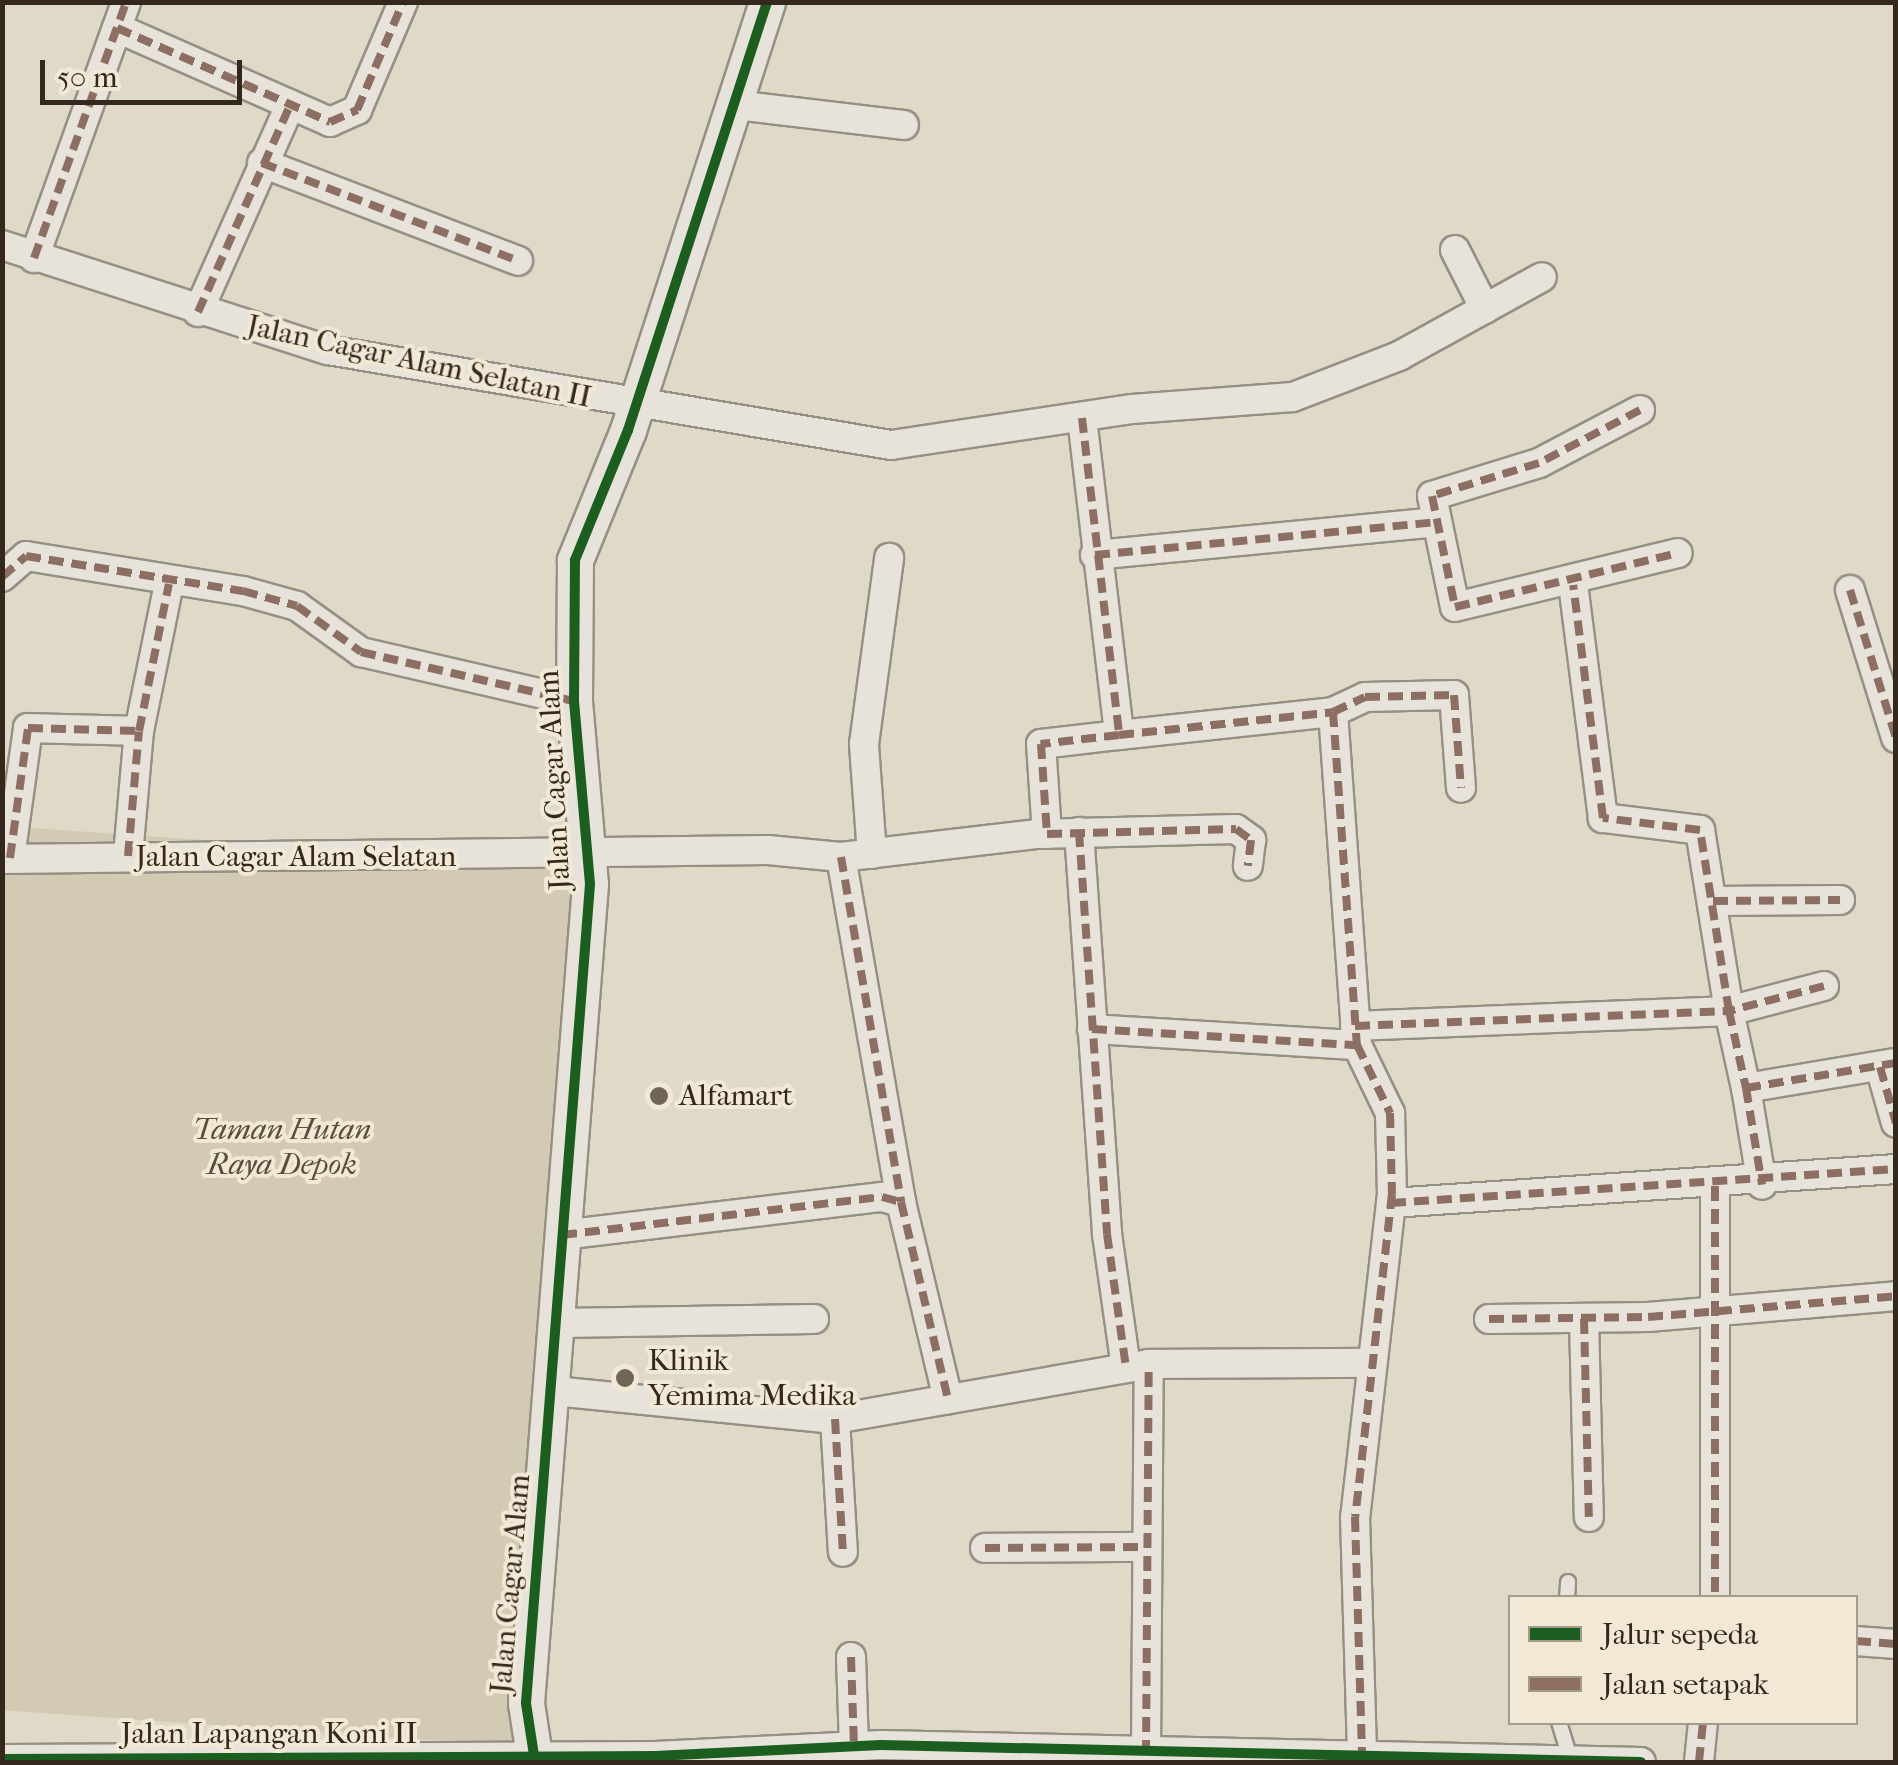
<!DOCTYPE html>
<html>
<head>
<meta charset="utf-8">
<style>
	body { margin:0 }
	#map { position:relative; width:1898px; height:1765px; overflow:hidden; background:#dfd9c8; font-family:"IM FELL French Canon",serif }
	div>[style] { position:absolute }
	.green>* { inset:0; background:#d3cab3; transform-origin:0 0 }
	.roads { filter:drop-shadow(2px 0 #958f84) drop-shadow(-2px 0 #958f84) drop-shadow(0 2px #958f84) drop-shadow(0 -2px #958f84) }
	.service>* { height:14px; margin:-7px; padding:0 7px; transform-origin:7px; border-radius:7px; background:#e7e3db }
	.minor>* { height:28px; margin:-14px; padding:0 14px; transform-origin:14px; border-radius:14px; background:#e7e3db }
	.tertiary>* { height:35px; margin:-17.5px; padding:0 17.5px; transform-origin:17.5px; border-radius:17.5px; background:#e7e3db }
	.quiet>* { height:8px; margin-top:-4px; transform-origin:0; background:repeating-linear-gradient(90deg,#8d6e63 0 15px,transparent 0 23px) }
	.cycleway>* { height:10px; margin:-5px; padding:0 5px; transform-origin:5px; border-radius:5px; background:#1b5e20 }
	.dots>* { width:28px; height:28px; translate:-50% -50%; box-sizing:border-box; border:5px solid #f1e9d5; border-radius:50% }
	span { translate:-50% -50%; white-space:nowrap; text-align:center; line-height:1.15; -webkit-text-stroke:8px #f1e9d5; paint-order:stroke }
	.street-label { font-size:30px; color:#34271c }
	.poi-label { font-size:30px; color:#34271c }
	.left { translate:0 -50%; text-align:left }
	.park-label { font-size:30px; color:#5a4d3e; font-style:italic }
	.frame { position:absolute; inset:0; border:5px solid #34271c; pointer-events:none }
	.legend { position:absolute; left:1508px; top:1595px; width:350px; height:130px; box-sizing:border-box; background:#f1e9d5; border:2px solid #a59b8b; margin:0; padding:12px 18px; list-style:none; font-size:30px; color:#34271c }
	.legend li { display:flex; align-items:center; gap:20px; height:50px }
	.legend b { width:50px; border:2px solid #a59b8b }
	.scale { position:absolute; left:40px; top:60px; width:202px; height:45px; box-sizing:border-box; border:5px solid #34271c; border-top:0; padding-left:12px; font-size:30px; line-height:35px; white-space:nowrap; color:#34271c; -webkit-text-stroke:8px #f1e9d5; paint-order:stroke }
</style>
</head>
<body>
<div id="map">
	<div class="green">
		<i style="left:574px;top:866px;width:882px;height:572px;rotate:94deg"></i>
	</div>
	<div class="roads">
		<div class="service">
			<i style="left:1567px;top:1598px;width:16px;rotate:-86deg"></i>
			<i style="left:1559px;top:1722px;width:39px;rotate:73deg"></i>
		</div>
		<div class="minor">
			<i style="left:117px;top:28px;width:233px;rotate:23.8deg"></i>
			<i style="left:330px;top:122px;width:30px;rotate:-24deg"></i>
			<i style="left:357px;top:110px;width:117px;rotate:-66.9deg"></i>
			<i style="left:736px;top:105px;width:169px;rotate:6.8deg"></i>
			<i style="left:262px;top:163px;width:274px;rotate:20.9deg"></i>
			<i style="left:2px;top:245px;width:342px;rotate:17.9deg"></i>
			<i style="left:328px;top:350px;width:571px;rotate:9.58deg"></i>
			<i style="left:891px;top:445px;width:244px;rotate:-8.5deg"></i>
			<i style="left:1132px;top:409px;width:161px;rotate:-4.3deg"></i>
			<i style="left:1293px;top:397px;width:114px;rotate:-21.1deg"></i>
			<i style="left:1399px;top:356px;width:163px;rotate:-28.9deg"></i>
			<i style="left:1455px;top:250px;width:66px;rotate:63deg"></i>
			<i style="left:34px;top:258px;width:272px;rotate:-70.2deg"></i>
			<i style="left:198px;top:312px;width:227px;rotate:-66deg"></i>
			<i style="left:1640px;top:410px;width:114px;rotate:152.3deg"></i>
			<i style="left:1539px;top:463px;width:112px;rotate:162.9deg"></i>
			<i style="left:1432px;top:496px;width:113px;rotate:78.3deg"></i>
			<i style="left:1455px;top:607px;width:229px;rotate:-13.6deg"></i>
			<i style="left:1082px;top:418px;width:319px;rotate:83.3deg"></i>
			<i style="left:1119px;top:735px;width:215px;rotate:-6.1deg"></i>
			<i style="left:1333px;top:712px;width:334px;rotate:85.9deg"></i>
			<i style="left:1357px;top:1045px;width:76px;rotate:64.1deg"></i>
			<i style="left:1390px;top:1113px;width:81px;rotate:88.6deg"></i>
			<i style="left:1392px;top:1194px;width:325px;rotate:96.5deg"></i>
			<i style="left:1355px;top:1517px;width:239px;rotate:88.3deg"></i>
			<i style="left:1095px;top:555px;width:343px;rotate:-5.5deg"></i>
			<i style="left:2px;top:577px;width:32px;rotate:-41deg"></i>
			<i style="left:26px;top:556px;width:220px;rotate:9.2deg"></i>
			<i style="left:243px;top:591px;width:56px;rotate:15.5deg"></i>
			<i style="left:297px;top:606px;width:79px;rotate:35.7deg"></i>
			<i style="left:361px;top:652px;width:219px;rotate:13deg"></i>
			<i style="left:1850px;top:590px;width:155px;rotate:72.7deg"></i>
			<i style="left:1333px;top:712px;width:35px;rotate:-25deg"></i>
			<i style="left:1365px;top:697px;width:89px;rotate:-1.3deg"></i>
			<i style="left:1454px;top:695px;width:93px;rotate:85.7deg"></i>
			<i style="left:1079px;top:832px;width:403px;rotate:86deg"></i>
			<i style="left:1107px;top:1234px;width:134px;rotate:81.9deg"></i>
			<i style="left:1047px;top:834px;width:90px;rotate:-93.8deg"></i>
			<i style="left:1041px;top:744px;width:79px;rotate:-6.6deg"></i>
			<i style="left:872px;top:854px;width:110px;rotate:-94.2deg"></i>
			<i style="left:864px;top:744px;width:188px;rotate:-82.3deg"></i>
			<i style="left:128px;top:856px;width:125px;rotate:-85deg"></i>
			<i style="left:841px;top:857px;width:350px;rotate:80.1deg"></i>
			<i style="left:10px;top:858px;width:131px;rotate:-82.1deg"></i>
			<i style="left:28px;top:728px;width:111px;rotate:1.5deg"></i>
			<i style="left:139px;top:731px;width:150px;rotate:-78.5deg"></i>
			<i style="left:2px;top:859px;width:766px;rotate:-0.67deg"></i>
			<i style="left:768px;top:850px;width:73px;rotate:5.5deg"></i>
			<i style="left:841px;top:857px;width:196px;rotate:-6.7deg"></i>
			<i style="left:1036px;top:834px;width:200px;rotate:-1.4deg"></i>
			<i style="left:1236px;top:829px;width:19px;rotate:36deg"></i>
			<i style="left:1251px;top:840px;width:26px;rotate:97deg"></i>
			<i style="left:1713px;top:901px;width:127px;rotate:-0.5deg"></i>
			<i style="left:1824px;top:986px;width:98px;rotate:165.3deg"></i>
			<i style="left:1729px;top:1011px;width:79px;rotate:77.6deg"></i>
			<i style="left:1746px;top:1088px;width:152px;rotate:-9.5deg"></i>
			<i style="left:1355px;top:1026px;width:374px;rotate:-2.3deg"></i>
			<i style="left:1729px;top:1011px;width:183px;rotate:-99.1deg"></i>
			<i style="left:1700px;top:830px;width:98px;rotate:-172.9deg"></i>
			<i style="left:1603px;top:818px;width:235px;rotate:-97.3deg"></i>
			<i style="left:1092px;top:1029px;width:265px;rotate:3.5deg"></i>
			<i style="left:1880px;top:1067px;width:58px;rotate:74.1deg"></i>
			<i style="left:1746px;top:1088px;width:98px;rotate:80.6deg"></i>
			<i style="left:1715px;top:1186px;width:412px;rotate:90deg"></i>
			<i style="left:1391px;top:1203px;width:506px;rotate:-3.85deg"></i>
			<i style="left:562px;top:1235px;width:322px;rotate:-6.8deg"></i>
			<i style="left:882px;top:1197px;width:20px;rotate:15deg"></i>
			<i style="left:901px;top:1202px;width:203px;rotate:76.6deg"></i>
			<i style="left:1489px;top:1319px;width:159px;rotate:-0.7deg"></i>
			<i style="left:1648px;top:1317px;width:249px;rotate:-4.8deg"></i>
			<i style="left:1584px;top:1319px;width:198px;rotate:88.6deg"></i>
			<i style="left:557px;top:1323px;width:257px;rotate:-0.9deg"></i>
			<i style="left:554px;top:1391px;width:282px;rotate:5.7deg"></i>
			<i style="left:835px;top:1419px;width:319px;rotate:-9.9deg"></i>
			<i style="left:1149px;top:1364px;width:221px;rotate:-0.3deg"></i>
			<i style="left:835px;top:1419px;width:133px;rotate:86.6deg"></i>
			<i style="left:985px;top:1548px;width:157px;rotate:-0.4deg"></i>
			<i style="left:1856px;top:1641px;width:40px;rotate:4.3deg"></i>
			<i style="left:851px;top:1657px;width:89px;rotate:88.1deg"></i>
			<i style="left:1146px;top:1755px;width:391px;rotate:-89.6deg"></i>
			<i style="left:2px;top:1759px;width:653px;rotate:-0.26deg"></i>
			<i style="left:655px;top:1756px;width:226px;rotate:-2.8deg"></i>
			<i style="left:881px;top:1745px;width:760px;rotate:1.28deg"></i>
			<i style="left:1699px;top:1762px;width:40px;rotate:-84.3deg"></i>
		</div>
		<div class="tertiary">
			<i style="left:535px;top:1762px;width:60px;rotate:-98.7deg"></i>
			<i style="left:526px;top:1703px;width:821px;rotate:-85.53deg"></i>
			<i style="left:590px;top:884px;width:184px;rotate:-95deg"></i>
			<i style="left:574px;top:701px;width:141px;rotate:-89.6deg"></i>
			<i style="left:575px;top:560px;width:140px;rotate:-67.8deg"></i>
			<i style="left:628px;top:430px;width:450px;rotate:-72deg"></i>
		</div>
	</div>
	<div class="quiet">
		<i style="left:117px;top:28px;width:233px;rotate:23.8deg"></i>
		<i style="left:330px;top:122px;width:30px;rotate:-24deg"></i>
		<i style="left:357px;top:110px;width:117px;rotate:-66.9deg"></i>
		<i style="left:262px;top:163px;width:274px;rotate:20.9deg"></i>
		<i style="left:34px;top:258px;width:272px;rotate:-70.2deg"></i>
		<i style="left:198px;top:312px;width:227px;rotate:-66deg"></i>
		<i style="left:1640px;top:410px;width:114px;rotate:152.3deg"></i>
		<i style="left:1539px;top:463px;width:112px;rotate:162.9deg"></i>
		<i style="left:1432px;top:496px;width:113px;rotate:78.3deg"></i>
		<i style="left:1455px;top:607px;width:229px;rotate:-13.6deg"></i>
		<i style="left:1082px;top:418px;width:319px;rotate:83.3deg"></i>
		<i style="left:1119px;top:735px;width:215px;rotate:-6.1deg"></i>
		<i style="left:1333px;top:712px;width:334px;rotate:85.9deg"></i>
		<i style="left:1357px;top:1045px;width:76px;rotate:64.1deg"></i>
		<i style="left:1390px;top:1113px;width:81px;rotate:88.6deg"></i>
		<i style="left:1392px;top:1194px;width:325px;rotate:96.5deg"></i>
		<i style="left:1355px;top:1517px;width:239px;rotate:88.3deg"></i>
		<i style="left:1095px;top:555px;width:343px;rotate:-5.5deg"></i>
		<i style="left:2px;top:577px;width:32px;rotate:-41deg"></i>
		<i style="left:26px;top:556px;width:220px;rotate:9.2deg"></i>
		<i style="left:243px;top:591px;width:56px;rotate:15.5deg"></i>
		<i style="left:297px;top:606px;width:79px;rotate:35.7deg"></i>
		<i style="left:361px;top:652px;width:219px;rotate:13deg"></i>
		<i style="left:1850px;top:590px;width:155px;rotate:72.7deg"></i>
		<i style="left:1333px;top:712px;width:35px;rotate:-25deg"></i>
		<i style="left:1365px;top:697px;width:89px;rotate:-1.3deg"></i>
		<i style="left:1454px;top:695px;width:93px;rotate:85.7deg"></i>
		<i style="left:1119px;top:735px;width:79px;rotate:173.4deg"></i>
		<i style="left:1041px;top:744px;width:90px;rotate:86.2deg"></i>
		<i style="left:1047px;top:834px;width:189px;rotate:-1.5deg"></i>
		<i style="left:1236px;top:829px;width:19px;rotate:36deg"></i>
		<i style="left:1251px;top:840px;width:26px;rotate:97deg"></i>
		<i style="left:1079px;top:832px;width:403px;rotate:86deg"></i>
		<i style="left:1107px;top:1234px;width:134px;rotate:81.9deg"></i>
		<i style="left:128px;top:856px;width:125px;rotate:-85deg"></i>
		<i style="left:841px;top:857px;width:350px;rotate:80.1deg"></i>
		<i style="left:10px;top:858px;width:131px;rotate:-82.1deg"></i>
		<i style="left:28px;top:728px;width:111px;rotate:1.5deg"></i>
		<i style="left:139px;top:731px;width:150px;rotate:-78.5deg"></i>
		<i style="left:1713px;top:901px;width:127px;rotate:-0.5deg"></i>
		<i style="left:1824px;top:986px;width:98px;rotate:165.3deg"></i>
		<i style="left:1729px;top:1011px;width:79px;rotate:77.6deg"></i>
		<i style="left:1746px;top:1088px;width:152px;rotate:-9.5deg"></i>
		<i style="left:1355px;top:1026px;width:374px;rotate:-2.3deg"></i>
		<i style="left:1729px;top:1011px;width:183px;rotate:-99.1deg"></i>
		<i style="left:1700px;top:830px;width:98px;rotate:-172.9deg"></i>
		<i style="left:1603px;top:818px;width:235px;rotate:-97.3deg"></i>
		<i style="left:1092px;top:1029px;width:265px;rotate:3.5deg"></i>
		<i style="left:1880px;top:1067px;width:58px;rotate:74.1deg"></i>
		<i style="left:1746px;top:1088px;width:98px;rotate:80.6deg"></i>
		<i style="left:1715px;top:1186px;width:412px;rotate:90deg"></i>
		<i style="left:1391px;top:1203px;width:506px;rotate:-3.85deg"></i>
		<i style="left:562px;top:1235px;width:322px;rotate:-6.8deg"></i>
		<i style="left:882px;top:1197px;width:20px;rotate:15deg"></i>
		<i style="left:901px;top:1202px;width:203px;rotate:76.6deg"></i>
		<i style="left:1489px;top:1319px;width:159px;rotate:-0.7deg"></i>
		<i style="left:1648px;top:1317px;width:249px;rotate:-4.8deg"></i>
		<i style="left:1584px;top:1319px;width:198px;rotate:88.6deg"></i>
		<i style="left:835px;top:1419px;width:133px;rotate:86.6deg"></i>
		<i style="left:985px;top:1548px;width:157px;rotate:-0.4deg"></i>
		<i style="left:1856px;top:1641px;width:40px;rotate:4.3deg"></i>
		<i style="left:851px;top:1657px;width:89px;rotate:88.1deg"></i>
		<i style="left:1146px;top:1755px;width:391px;rotate:-89.6deg"></i>
		<i style="left:1699px;top:1762px;width:40px;rotate:-84.3deg"></i>
	</div>
	<div class="cycleway">
		<i style="left:2px;top:1759px;width:653px;rotate:-0.26deg"></i>
		<i style="left:655px;top:1756px;width:226px;rotate:-2.8deg"></i>
		<i style="left:881px;top:1745px;width:760px;rotate:1.28deg"></i>
		<i style="left:535px;top:1762px;width:60px;rotate:-98.7deg"></i>
		<i style="left:526px;top:1703px;width:821px;rotate:-85.53deg"></i>
		<i style="left:590px;top:884px;width:184px;rotate:-95deg"></i>
		<i style="left:574px;top:701px;width:141px;rotate:-89.6deg"></i>
		<i style="left:575px;top:560px;width:140px;rotate:-67.8deg"></i>
		<i style="left:628px;top:430px;width:450px;rotate:-72deg"></i>
	</div>
	<div class="dots">
		<i style="left:659px;top:1096px;background:#706558"></i>
		<i style="left:625px;top:1378px;background:#706558"></i>
	</div>
	<div class="street-label">
		<span style="left:419px;top:362px;rotate:12deg">Jalan Cagar Alam Selatan II</span>
		<span style="left:555px;top:780px;rotate:-93deg">Jalan Cagar Alam</span>
		<span style="left:296px;top:857px">Jalan Cagar Alam Selatan</span>
		<span style="left:511px;top:1584px;rotate:-85deg">Jalan Cagar Alam</span>
		<span style="left:269px;top:1734px">Jalan Lapangan Koni II</span>
	</div>
	<div class="poi-label">
		<span class="left" style="left:679px;top:1096px">Alfamart</span>
		<span class="left" style="left:648px;top:1378px">Klinik<br>Yemima Medika</span>
	</div>
	<div class="park-label">
		<span style="left:282px;top:1147px">Taman Hutan<br>Raya Depok</span>
	</div>
	<div class="frame"></div>
	<ul class="legend">
	<li><b style="height:12px;background:#1b5e20"></b>Jalur sepeda</li>
	<li><b style="height:12px;background:#8d6e63"></b>Jalan setapak</li>
	</ul>
	<div class="scale">50 m</div>
</div>
</body>
</html>
